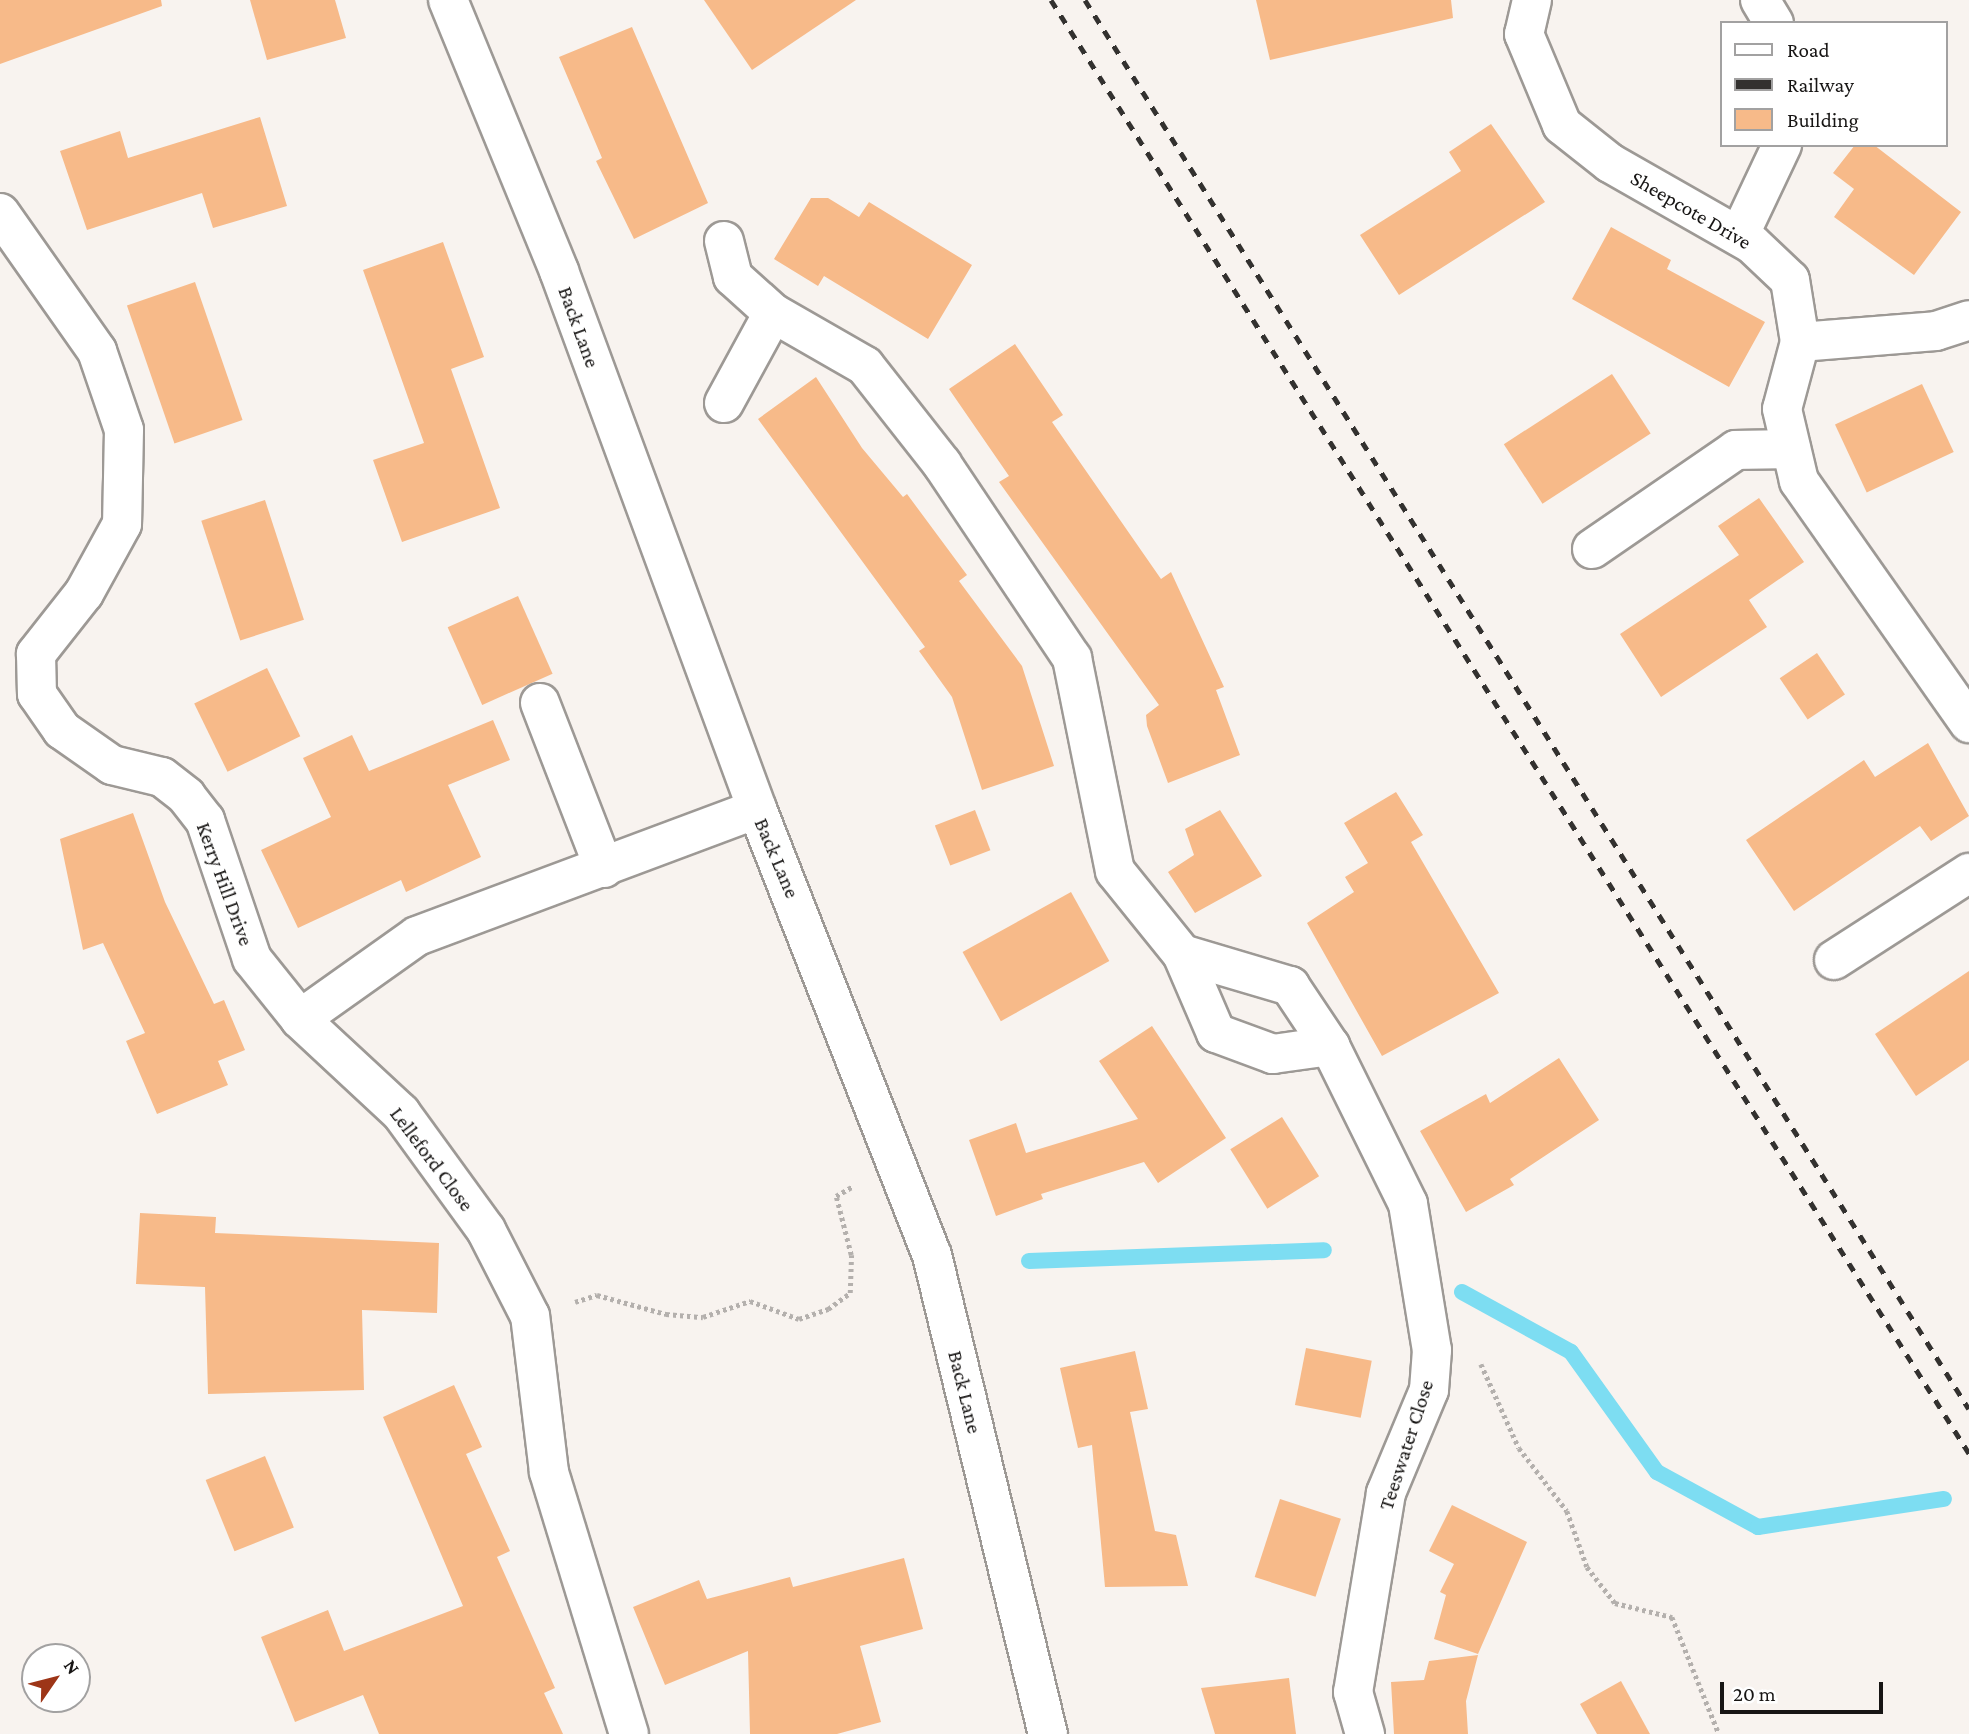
<!DOCTYPE html>
<html>
<head>
<meta charset="utf-8">
<style>
	body { margin:0 }
	#map { position:relative; width:1969px; height:1734px; overflow:hidden; background:#f8f3ef; font-family:"Crimson Pro",serif }
	div>[style] { position:absolute }
	.stream>* { height:16px; margin:-8px; padding:0 8px; transform-origin:8px; border-radius:8px; background:#7dddf2 }
	.building>* { inset:0; background:#f7ba89; transform-origin:0 0 }
	.path>* { height:4.5px; margin-top:-2.25px; transform-origin:0; background:repeating-linear-gradient(90deg,#b4b0ad 0 3.5px,transparent 0 7px) }
	.roads { filter:drop-shadow(2px 0 #9d9995) drop-shadow(-2px 0 #9d9995) drop-shadow(0 2px #9d9995) drop-shadow(0 -2px #9d9995) }
	.minor>* { height:38px; margin:-19px; padding:0 19px; transform-origin:19px; border-radius:19px; background:#fff }
	.rail>* { height:5px; margin-top:-2.5px; transform-origin:0; background:repeating-linear-gradient(90deg,#33312f 0 9px,transparent 0 18px) }
	span { translate:-50% -50%; white-space:nowrap; text-align:center; line-height:1.15; -webkit-text-stroke:5px #fff; paint-order:stroke }
	.street-label { font-size:21px; color:#171514 }
	.legend { position:absolute; left:1720px; top:21px; width:228px; height:126px; box-sizing:border-box; background:#fff; border:2px solid #a2a1a1; margin:0; padding:9px 12px; list-style:none; font-size:21px; color:#171514 }
	.legend li { display:flex; align-items:center; gap:14px; height:35px }
	.legend b { width:35px; border:2px solid #a2a1a1 }
	.north { position:absolute; left:21px; top:1643px; width:70px; height:70px; box-sizing:border-box; background:#fff; border:2px solid #a2a1a1; border-radius:50%; rotate:55deg; font-size:19px; font-weight:700; line-height:28px; text-align:center; color:#171514 }
	.north::after { content:''; display:block; margin:auto; width:24px; height:32px; background:#9d3517; clip-path:polygon(50% 0,100% 100%,50% 72%,0 100%) }
	.scale { position:absolute; left:1720px; top:1682px; width:163px; height:32px; box-sizing:border-box; border:4px solid #171514; border-top:0; padding-left:9px; font-size:21px; line-height:24px; white-space:nowrap; color:#171514; -webkit-text-stroke:5px #fff; paint-order:stroke }
</style>
</head>
<body>
<div id="map">
	<div class="stream">
		<i style="left:1029px;top:1261px;width:295px;rotate:-2.1deg"></i>
		<i style="left:1462px;top:1292px;width:124px;rotate:28.8deg"></i>
		<i style="left:1571px;top:1352px;width:148px;rotate:54.4deg"></i>
		<i style="left:1657px;top:1472px;width:115px;rotate:28.6deg"></i>
		<i style="left:1758px;top:1527px;width:188px;rotate:-8.6deg"></i>
	</div>
	<div class="building">
		<i style="clip-path:polygon(0 0,161px 0,162px 6px,0 64px)"></i>
		<i style="clip-path:polygon(250px 0,335px 0,346px 38px,267px 60px)"></i>
		<i style="clip-path:polygon(704px 0,856px 0,752px 70px)"></i>
		<i style="clip-path:polygon(1256px 0,1451px 0,1453px 18px,1270px 60px)"></i>
		<i style="clip-path:polygon(632px 27px,708px 203px,634px 239px,596px 161px,602px 158px,559px 57px)"></i>
		<i style="clip-path:polygon(260px 117px,287px 206px,213px 228px,202px 193px,87px 230px,60px 151px,120px 131px,128px 158px)"></i>
		<i style="clip-path:polygon(1491px 124px,1545px 202px,1399px 295px,1360px 235px,1461px 171px,1449px 152px)"></i>
		<i style="clip-path:polygon(1855px 145px,1874px 145px,1961px 212px,1914px 275px,1834px 217px,1854px 189px,1833px 173px)"></i>
		<i style="clip-path:polygon(811px 198px,828px 198px,859px 217px,869px 202px,972px 265px,928px 339px,824px 276px,818px 286px,774px 259px)"></i>
		<i style="clip-path:polygon(1611px 227px,1671px 260px,1667px 269px,1765px 322px,1729px 387px,1572px 299px)"></i>
		<i style="clip-path:polygon(443px 242px,484px 357px,451px 369px,500px 508px,402px 542px,373px 460px,424px 443px,363px 270px)"></i>
		<i style="left:195px;top:282px;width:146px;height:72px;rotate:71deg"></i>
		<i style="clip-path:polygon(1015px 344px,1063px 415px,1052px 422px,1161px 579px,1171px 572px,1224px 687px,1216px 690px,1240px 755px,1168px 783px,1147px 726px,1146px 715px,1159px 705px,999px 482px,1009px 476px,949px 389px)"></i>
		<i style="left:1612px;top:374px;width:71px;height:129px;rotate:57deg"></i>
		<i style="clip-path:polygon(816px 377px,862px 448px,903px 497px,907px 494px,967px 575px,959px 581px,1022px 666px,1054px 766px,982px 790px,952px 697px,919px 651px,925px 647px,758px 419px)"></i>
		<i style="left:1922px;top:384px;width:75px;height:96px;rotate:65deg"></i>
		<i style="clip-path:polygon(1759px 498px,1804px 562px,1749px 600px,1767px 627px,1661px 697px,1620px 634px,1739px 555px,1718px 526px)"></i>
		<i style="left:265px;top:500px;width:126px;height:67px;rotate:72deg"></i>
		<i style="left:518px;top:596px;width:85px;height:77px;rotate:66deg"></i>
		<i style="left:1817px;top:653px;width:50px;height:45px;rotate:56deg"></i>
		<i style="left:267px;top:668px;width:76px;height:81px;rotate:64deg"></i>
		<i style="clip-path:polygon(493px 720px,510px 760px,448px 785px,481px 857px,406px 892px,401px 880px,298px 928px,261px 850px,331px 817px,303px 758px,352px 735px,369px 771px)"></i>
		<i style="clip-path:polygon(1928px 743px,1969px 816px,1931px 841px,1920px 826px,1794px 911px,1746px 840px,1864px 760px,1875px 777px)"></i>
		<i style="clip-path:polygon(1396px 792px,1423px 835px,1411px 842px,1499px 993px,1382px 1056px,1307px 923px,1354px 892px,1345px 877px,1368px 863px,1344px 823px)"></i>
		<i style="left:975px;top:810px;width:43px;height:43px;rotate:69deg"></i>
		<i style="clip-path:polygon(1220px 810px,1262px 876px,1195px 913px,1168px 872px,1194px 855px,1185px 829px)"></i>
		<i style="clip-path:polygon(133px 813px,165px 902px,214px 1004px,224px 1000px,245px 1050px,218px 1061px,228px 1085px,157px 1114px,126px 1041px,145px 1033px,103px 943px,83px 950px,60px 839px)"></i>
		<i style="left:1071px;top:892px;width:79px;height:124px;rotate:61deg"></i>
		<i style="clip-path:polygon(1969px 971px,1969px 1060px,1916px 1096px,1875px 1034px)"></i>
		<i style="clip-path:polygon(1152px 1026px,1226px 1138px,1158px 1183px,1144px 1162px,1041px 1194px,1043px 1199px,996px 1216px,969px 1140px,1016px 1123px,1026px 1153px,1138px 1119px,1099px 1061px)"></i>
		<i style="clip-path:polygon(1559px 1058px,1599px 1120px,1510px 1179px,1514px 1185px,1466px 1212px,1420px 1131px,1486px 1094px,1490px 1103px)"></i>
		<i style="left:1282px;top:1117px;width:70px;height:61px;rotate:58deg"></i>
		<i style="clip-path:polygon(140px 1213px,216px 1217px,215px 1233px,439px 1243px,437px 1313px,362px 1310px,364px 1390px,208px 1394px,205px 1287px,136px 1284px)"></i>
		<i style="left:1306px;top:1348px;width:67px;height:58px;rotate:11deg"></i>
		<i style="clip-path:polygon(1135px 1351px,1148px 1409px,1130px 1412px,1155px 1531px,1176px 1535px,1188px 1586px,1105px 1587px,1092px 1445px,1078px 1448px,1060px 1368px)"></i>
		<i style="clip-path:polygon(454px 1385px,482px 1447px,466px 1454px,510px 1551px,497px 1557px,555px 1688px,544px 1693px,563px 1734px,379px 1734px,363px 1695px,295px 1722px,261px 1637px,328px 1610px,344px 1651px,463px 1606px,383px 1417px)"></i>
		<i style="left:265px;top:1456px;width:77px;height:64px;rotate:68deg"></i>
		<i style="left:1280px;top:1499px;width:64px;height:82px;rotate:18deg"></i>
		<i style="clip-path:polygon(1452px 1505px,1527px 1542px,1478px 1654px,1434px 1639px,1446px 1595px,1440px 1592px,1454px 1564px,1429px 1551px)"></i>
		<i style="clip-path:polygon(904px 1558px,923px 1629px,860px 1646px,881px 1722px,837px 1734px,750px 1734px,748px 1651px,665px 1685px,633px 1607px,699px 1580px,707px 1599px,790px 1577px,793px 1587px)"></i>
		<i style="clip-path:polygon(1478px 1655px,1466px 1701px,1468px 1734px,1394px 1734px,1391px 1682px,1424px 1680px,1429px 1661px)"></i>
		<i style="clip-path:polygon(1289px 1678px,1296px 1734px,1215px 1734px,1201px 1688px)"></i>
		<i style="clip-path:polygon(1621px 1681px,1650px 1734px,1597px 1734px,1580px 1704px)"></i>
	</div>
	<div class="path">
		<i style="left:575px;top:1302px;width:23px;rotate:-18deg"></i>
		<i style="left:597px;top:1295px;width:72px;rotate:15.4deg"></i>
		<i style="left:666px;top:1314px;width:37px;rotate:5deg"></i>
		<i style="left:703px;top:1317px;width:50px;rotate:-18.8deg"></i>
		<i style="left:750px;top:1301px;width:52px;rotate:20.2deg"></i>
		<i style="left:799px;top:1319px;width:31px;rotate:-19deg"></i>
		<i style="left:828px;top:1309px;width:27px;rotate:-36deg"></i>
		<i style="left:850px;top:1293px;width:38px;rotate:-88deg"></i>
		<i style="left:851px;top:1255px;width:61px;rotate:-104.3deg"></i>
		<i style="left:836px;top:1196px;width:20px;rotate:-30deg"></i>
		<i style="left:1481px;top:1364px;width:92px;rotate:65.7deg"></i>
		<i style="left:1519px;top:1448px;width:79px;rotate:52.7deg"></i>
		<i style="left:1567px;top:1511px;width:59px;rotate:70.3deg"></i>
		<i style="left:1587px;top:1567px;width:46px;rotate:52.1deg"></i>
		<i style="left:1615px;top:1603px;width:59px;rotate:13.8deg"></i>
		<i style="left:1672px;top:1617px;width:126px;rotate:68.1deg"></i>
	</div>
	<div class="roads">
		<div class="minor">
			<i style="left:448px;top:0;width:293px;rotate:67.7deg"></i>
			<i style="left:559px;top:271px;width:573px;rotate:69.79deg"></i>
			<i style="left:757px;top:809px;width:479px;rotate:68.6deg"></i>
			<i style="left:932px;top:1255px;width:493px;rotate:76.4deg"></i>
			<i style="left:1532px;top:0;width:35px;rotate:103deg"></i>
			<i style="left:1524px;top:34px;width:99px;rotate:67.3deg"></i>
			<i style="left:1562px;top:125px;width:61px;rotate:38.4deg"></i>
			<i style="left:1610px;top:163px;width:163px;rotate:29.7deg"></i>
			<i style="left:1752px;top:244px;width:52px;rotate:43.5deg"></i>
			<i style="left:1790px;top:280px;width:63px;rotate:80.8deg"></i>
			<i style="left:1800px;top:342px;width:69px;rotate:105deg"></i>
			<i style="left:1782px;top:409px;width:74px;rotate:76.7deg"></i>
			<i style="left:1799px;top:481px;width:296px;rotate:54.9deg"></i>
			<i style="left:1760px;top:0;width:27px;rotate:59deg"></i>
			<i style="left:0;top:213px;width:169px;rotate:54.9deg"></i>
			<i style="left:97px;top:351px;width:83px;rotate:71.1deg"></i>
			<i style="left:124px;top:430px;width:94px;rotate:91.2deg"></i>
			<i style="left:122px;top:524px;width:79px;rotate:118.8deg"></i>
			<i style="left:84px;top:593px;width:78px;rotate:128.2deg"></i>
			<i style="left:36px;top:654px;width:40px;rotate:88.6deg"></i>
			<i style="left:37px;top:694px;width:44px;rotate:55.2deg"></i>
			<i style="left:62px;top:730px;width:61px;rotate:35deg"></i>
			<i style="left:112px;top:765px;width:51px;rotate:13.5deg"></i>
			<i style="left:162px;top:777px;width:31px;rotate:38deg"></i>
			<i style="left:186px;top:796px;width:31px;rotate:52deg"></i>
			<i style="left:205px;top:820px;width:147px;rotate:71.3deg"></i>
			<i style="left:252px;top:959px;width:77px;rotate:51.3deg"></i>
			<i style="left:1739px;top:236px;width:101px;rotate:-64.7deg"></i>
			<i style="left:724px;top:241px;width:37px;rotate:76deg"></i>
			<i style="left:733px;top:277px;width:54px;rotate:42deg"></i>
			<i style="left:773px;top:313px;width:106px;rotate:29.9deg"></i>
			<i style="left:865px;top:366px;width:125px;rotate:51.8deg"></i>
			<i style="left:942px;top:464px;width:234px;rotate:56.2deg"></i>
			<i style="left:1072px;top:658px;width:217px;rotate:78.6deg"></i>
			<i style="left:1115px;top:871px;width:107px;rotate:51.1deg"></i>
			<i style="left:1182px;top:954px;width:113px;rotate:16.5deg"></i>
			<i style="left:1290px;top:986px;width:72px;rotate:56.3deg"></i>
			<i style="left:1330px;top:1046px;width:176px;rotate:63.7deg"></i>
			<i style="left:1408px;top:1204px;width:148px;rotate:80.7deg"></i>
			<i style="left:1432px;top:1350px;width:40px;rotate:94.3deg"></i>
			<i style="left:1429px;top:1390px;width:112px;rotate:112.7deg"></i>
			<i style="left:1386px;top:1493px;width:202px;rotate:99.4deg"></i>
			<i style="left:1353px;top:1692px;width:44px;rotate:74.1deg"></i>
			<i style="left:1800px;top:342px;width:136px;rotate:-4.6deg"></i>
			<i style="left:1936px;top:331px;width:35px;rotate:-18deg"></i>
			<i style="left:724px;top:403px;width:102px;rotate:-61.4deg"></i>
			<i style="left:1592px;top:549px;width:175px;rotate:-34.5deg"></i>
			<i style="left:1736px;top:450px;width:55px;rotate:-1deg"></i>
			<i style="left:540px;top:703px;width:177px;rotate:68.8deg"></i>
			<i style="left:1182px;top:954px;width:86px;rotate:66.7deg"></i>
			<i style="left:1216px;top:1033px;width:61px;rotate:20.2deg"></i>
			<i style="left:1273px;top:1054px;width:58px;rotate:-8deg"></i>
			<i style="left:1834px;top:960px;width:161px;rotate:-32.8deg"></i>
			<i style="left:629px;top:1734px;width:274px;rotate:-107deg"></i>
			<i style="left:549px;top:1472px;width:157px;rotate:-96.9deg"></i>
			<i style="left:530px;top:1316px;width:97px;rotate:-117.1deg"></i>
			<i style="left:486px;top:1230px;width:145px;rotate:-126deg"></i>
			<i style="left:401px;top:1113px;width:138px;rotate:-137.1deg"></i>
			<i style="left:300px;top:1019px;width:143px;rotate:-35.4deg"></i>
			<i style="left:417px;top:936px;width:363px;rotate:-20.5deg"></i>
		</div>
	</div>
	<div class="rail">
		<i style="left:1051px;top:0;width:1719px;rotate:57.72deg"></i>
		<i style="left:1085px;top:0;width:1663px;rotate:57.9deg"></i>
	</div>
	<div class="street-label">
		<span style="left:1691px;top:210px;rotate:30deg">Sheepcote Drive</span>
		<span style="left:579px;top:327px;rotate:70deg">Back Lane</span>
		<span style="left:777px;top:858px;rotate:67deg">Back Lane</span>
		<span style="left:225px;top:884px;rotate:70deg">Kerry Hill Drive</span>
		<span style="left:432px;top:1159px;rotate:53deg">Lelleford Close</span>
		<span style="left:965px;top:1392px;rotate:76deg">Back Lane</span>
		<span style="left:1406px;top:1445px;rotate:-72deg">Teeswater Close</span>
	</div>
	<ul class="legend">
	<li><b style="height:9px;background:#fff"></b>Road</li>
	<li><b style="height:9px;background:#33312f"></b>Railway</li>
	<li><b style="height:19px;background:#f7ba89"></b>Building</li>
	</ul>
	<div class="north">N</div>
	<div class="scale">20 m</div>
</div>
</body>
</html>
